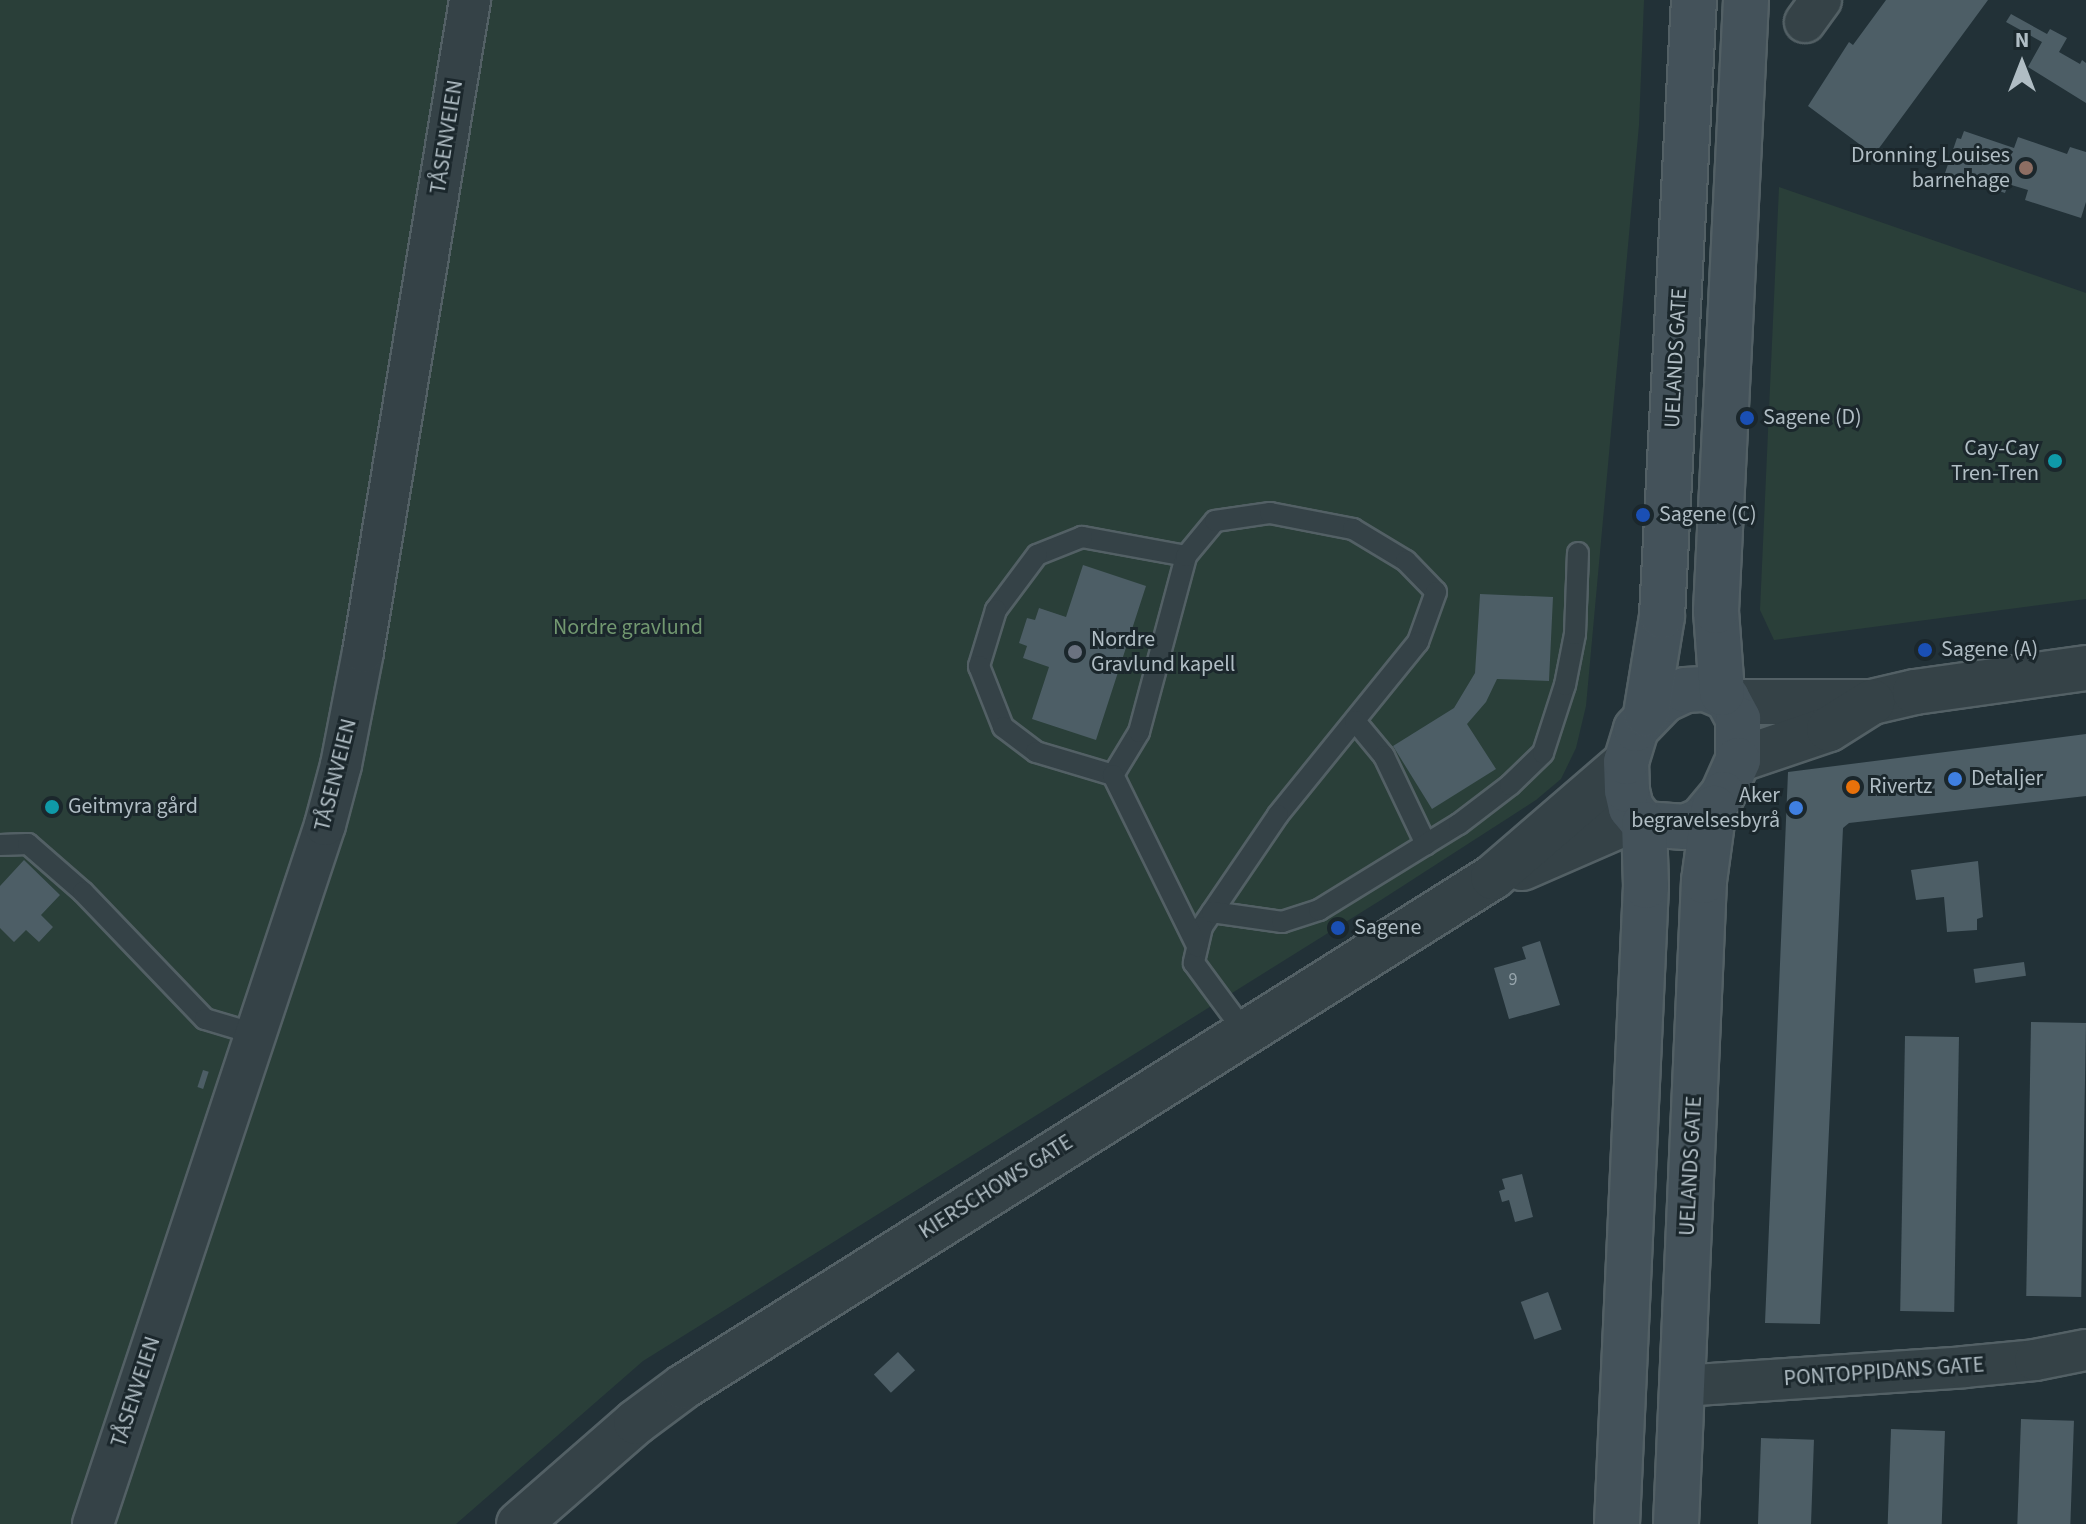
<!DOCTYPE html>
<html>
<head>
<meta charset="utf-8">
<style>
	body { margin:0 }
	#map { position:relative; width:2086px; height:1524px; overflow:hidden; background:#223137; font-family:"Source Sans 3",sans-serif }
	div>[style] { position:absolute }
	.green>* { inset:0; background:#2a3f39 }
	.building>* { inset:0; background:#4d5e66; transform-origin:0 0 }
	.roads { filter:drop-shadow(2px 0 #536065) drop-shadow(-2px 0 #536065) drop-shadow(0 2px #536065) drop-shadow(0 -2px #536065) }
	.service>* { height:20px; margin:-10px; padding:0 10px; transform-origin:10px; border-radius:10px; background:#354247 }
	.minor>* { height:40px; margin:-20px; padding:0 20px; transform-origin:20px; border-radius:20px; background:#354247 }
	.tertiary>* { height:44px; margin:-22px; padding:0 22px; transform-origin:22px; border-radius:22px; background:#354247 }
	.secondary>* { height:44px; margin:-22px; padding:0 22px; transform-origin:22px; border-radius:22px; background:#44525a }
	.dots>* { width:22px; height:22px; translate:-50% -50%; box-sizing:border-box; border:4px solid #1b272c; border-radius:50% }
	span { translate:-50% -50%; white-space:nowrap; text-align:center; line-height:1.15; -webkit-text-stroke:6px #1b272c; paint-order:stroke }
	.number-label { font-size:18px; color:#97a5ac }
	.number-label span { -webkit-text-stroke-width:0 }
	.street-label { font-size:22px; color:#b0bdc4 }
	.poi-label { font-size:22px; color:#b0bdc4 }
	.right { translate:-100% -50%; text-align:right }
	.left { translate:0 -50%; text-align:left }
	.park-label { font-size:22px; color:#729870 }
	.north { position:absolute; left:1982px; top:24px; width:80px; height:80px; -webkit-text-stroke:6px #1b272c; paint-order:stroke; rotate:0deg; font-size:22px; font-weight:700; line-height:32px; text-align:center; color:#b0bdc4 }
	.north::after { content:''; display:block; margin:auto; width:28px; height:36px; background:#b0bdc4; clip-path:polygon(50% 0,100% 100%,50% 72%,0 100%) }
</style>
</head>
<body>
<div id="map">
	<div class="green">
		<i style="clip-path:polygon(0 0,1644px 0,1639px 125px,1586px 706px,1576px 748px,1561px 779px,1536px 800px,1381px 900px,643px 1361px,456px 1524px,0 1524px)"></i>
		<i style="clip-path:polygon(1779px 187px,2086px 293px,2086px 599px,1774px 640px,1760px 610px)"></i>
	</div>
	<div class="building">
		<i style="clip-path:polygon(1886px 0,1988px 0,1874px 155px,1808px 106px,1849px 42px,1853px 45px)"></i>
		<i style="clip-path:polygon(2011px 14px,2047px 34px,2050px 29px,2067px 38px,2059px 52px,2080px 64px,2082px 60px,2086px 63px,2086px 103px,2028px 67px,2042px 42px,2006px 22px)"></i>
		<i style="clip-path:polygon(1964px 131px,2014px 148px,2018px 137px,2067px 154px,2070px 147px,2086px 152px,2086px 202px,2081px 218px,2025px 200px,2028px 190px,2008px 184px,2005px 193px,1945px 173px,1957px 138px,1961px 139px)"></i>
		<i style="clip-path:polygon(1083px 565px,1146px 586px,1096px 740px,1032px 719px,1049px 667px,1023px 658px,1027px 646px,1019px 643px,1027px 618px,1035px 620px,1039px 608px,1066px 617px)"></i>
		<i style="clip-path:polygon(1480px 594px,1553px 597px,1549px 681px,1497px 679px,1486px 702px,1467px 724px,1496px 769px,1432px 809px,1393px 746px,1454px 708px,1475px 673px)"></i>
		<i style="clip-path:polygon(2086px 734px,2086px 796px,1849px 823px,1843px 828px,1820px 1324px,1765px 1323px,1788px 772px)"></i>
		<i style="clip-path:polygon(24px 860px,60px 895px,41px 915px,53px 927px,39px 942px,26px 930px,14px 942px,0 928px,0 886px)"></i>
		<i style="clip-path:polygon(1978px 861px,1983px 917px,1977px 919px,1977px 930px,1947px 932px,1944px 897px,1916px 900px,1911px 870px)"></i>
		<i style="clip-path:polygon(1540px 941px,1560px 1005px,1509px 1019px,1494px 968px,1526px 959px,1522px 947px)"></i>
		<i style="left:2024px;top:962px;width:14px;height:51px;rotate:82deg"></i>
		<i style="left:2031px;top:1022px;width:55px;height:274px;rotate:1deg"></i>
		<i style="left:1905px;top:1036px;width:54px;height:275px;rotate:1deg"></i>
		<i style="left:203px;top:1070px;width:6px;height:18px;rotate:18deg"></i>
		<i style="clip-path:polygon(1522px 1174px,1533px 1217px,1515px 1222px,1509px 1200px,1502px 1202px,1499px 1191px,1505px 1189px,1502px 1179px)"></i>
		<i style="left:1548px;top:1292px;width:40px;height:29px;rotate:70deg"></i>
		<i style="left:898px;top:1352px;width:25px;height:33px;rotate:47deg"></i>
		<i style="left:2021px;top:1419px;width:53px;height:105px;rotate:2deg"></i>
		<i style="left:1891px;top:1429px;width:54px;height:95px;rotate:2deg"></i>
		<i style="left:1761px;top:1438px;width:53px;height:86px;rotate:2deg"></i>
	</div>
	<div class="roads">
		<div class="service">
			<i style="left:1186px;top:556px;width:106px;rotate:-169.6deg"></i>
			<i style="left:1082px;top:537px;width:48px;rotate:158.2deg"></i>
			<i style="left:1037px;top:555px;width:69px;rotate:126.7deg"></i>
			<i style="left:996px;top:610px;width:59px;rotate:106.9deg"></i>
			<i style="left:979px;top:666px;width:66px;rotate:68.5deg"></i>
			<i style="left:1003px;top:727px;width:41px;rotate:37.1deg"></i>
			<i style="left:1036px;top:752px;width:80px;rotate:16.6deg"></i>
			<i style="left:1113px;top:775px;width:50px;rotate:-58.8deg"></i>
			<i style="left:1139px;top:732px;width:182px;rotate:-75deg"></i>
			<i style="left:1186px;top:556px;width:45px;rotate:-50.4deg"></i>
			<i style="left:1215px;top:521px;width:56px;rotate:-8.3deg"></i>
			<i style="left:1270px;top:513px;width:85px;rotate:10.9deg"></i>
			<i style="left:1353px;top:529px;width:62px;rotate:31.1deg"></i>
			<i style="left:1406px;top:561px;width:43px;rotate:45.9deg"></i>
			<i style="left:1436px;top:592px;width:53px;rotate:109.8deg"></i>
			<i style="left:1418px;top:642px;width:223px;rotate:129deg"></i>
			<i style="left:1278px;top:815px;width:135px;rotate:124.2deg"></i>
			<i style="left:1202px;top:927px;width:37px;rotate:103deg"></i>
			<i style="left:1194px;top:963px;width:84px;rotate:53.7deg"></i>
			<i style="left:1355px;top:721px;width:45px;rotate:50.4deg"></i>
			<i style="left:1384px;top:756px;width:98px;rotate:64.5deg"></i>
			<i style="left:1113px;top:775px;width:191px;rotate:63.8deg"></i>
			<i style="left:0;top:845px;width:28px;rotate:-2deg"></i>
			<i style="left:28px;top:844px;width:73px;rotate:41.1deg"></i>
			<i style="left:83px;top:892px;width:176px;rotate:46.2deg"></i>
			<i style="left:205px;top:1019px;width:52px;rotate:16.7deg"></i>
			<i style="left:1212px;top:912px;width:71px;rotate:8.1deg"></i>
			<i style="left:1282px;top:922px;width:39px;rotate:-18deg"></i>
			<i style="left:1319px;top:910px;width:164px;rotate:-31.6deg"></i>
			<i style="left:1459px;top:824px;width:64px;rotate:-37.4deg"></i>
			<i style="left:1510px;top:785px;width:46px;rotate:-44.1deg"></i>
			<i style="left:1543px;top:753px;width:71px;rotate:-72.1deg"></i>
			<i style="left:1565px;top:685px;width:52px;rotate:-78.9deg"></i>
			<i style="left:1575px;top:634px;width:81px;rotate:-87.9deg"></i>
		</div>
		<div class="minor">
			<i style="left:1805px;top:22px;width:27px;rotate:-54deg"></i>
			<i style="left:1681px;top:1386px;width:284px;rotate:-3.8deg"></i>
			<i style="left:1964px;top:1367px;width:71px;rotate:-5.6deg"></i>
			<i style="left:2035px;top:1360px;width:52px;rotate:-11.1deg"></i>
			<i style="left:93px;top:1524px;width:736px;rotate:-71.64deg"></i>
			<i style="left:325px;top:825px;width:62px;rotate:-75.1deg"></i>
			<i style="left:341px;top:765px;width:115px;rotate:-79deg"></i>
			<i style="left:363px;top:652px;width:661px;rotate:-80.68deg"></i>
		</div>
		<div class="tertiary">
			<i style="left:1731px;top:702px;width:141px"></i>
			<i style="left:1872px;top:702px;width:44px;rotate:-13.1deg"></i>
			<i style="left:1915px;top:692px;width:173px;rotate:-8deg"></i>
			<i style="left:1738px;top:760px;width:96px;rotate:-18.8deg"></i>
			<i style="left:1829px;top:729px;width:51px;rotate:-32.1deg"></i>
			<i style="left:1522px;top:868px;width:125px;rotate:-23.5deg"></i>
			<i style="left:519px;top:1524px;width:155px;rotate:-41.1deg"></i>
			<i style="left:636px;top:1422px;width:59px;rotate:-36.7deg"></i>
			<i style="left:683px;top:1387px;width:957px;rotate:-32.2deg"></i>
			<i style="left:1493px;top:877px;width:176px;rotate:-40.8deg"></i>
		</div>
		<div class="secondary">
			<i style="left:1706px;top:689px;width:23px;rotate:23deg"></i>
			<i style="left:1727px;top:698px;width:24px;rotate:62deg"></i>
			<i style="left:1738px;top:719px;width:41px;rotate:90deg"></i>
			<i style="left:1738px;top:760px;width:37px;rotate:114deg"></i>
			<i style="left:1723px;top:794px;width:34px;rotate:130deg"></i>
			<i style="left:1701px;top:820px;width:17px;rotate:156deg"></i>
			<i style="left:1685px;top:827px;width:41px;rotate:-175.8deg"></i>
			<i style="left:1644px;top:824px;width:21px;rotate:-129deg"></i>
			<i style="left:1631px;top:808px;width:18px;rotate:-103deg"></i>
			<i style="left:1627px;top:790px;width:28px;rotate:-92deg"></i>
			<i style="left:1626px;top:762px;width:34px;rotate:-73deg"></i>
			<i style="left:1636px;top:729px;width:40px;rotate:-46deg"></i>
			<i style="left:1664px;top:700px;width:23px;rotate:-25deg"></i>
			<i style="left:1685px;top:690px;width:21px;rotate:-3deg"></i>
			<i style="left:1722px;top:693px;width:82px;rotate:-94.2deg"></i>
			<i style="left:1716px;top:611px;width:612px;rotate:-87.19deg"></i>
			<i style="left:1646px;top:714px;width:99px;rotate:-80.7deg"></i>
			<i style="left:1662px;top:616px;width:617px;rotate:-87.03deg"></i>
			<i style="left:1617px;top:1524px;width:639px;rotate:-87.4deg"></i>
			<i style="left:1646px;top:886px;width:62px;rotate:-91.8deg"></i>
			<i style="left:1676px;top:1524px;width:644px;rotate:-87.51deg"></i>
			<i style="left:1704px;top:881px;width:74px;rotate:-82.2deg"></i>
		</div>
	</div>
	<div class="dots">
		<i style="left:2026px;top:168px;background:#8d6e63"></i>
		<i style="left:1747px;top:418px;background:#1a4fb4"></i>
		<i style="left:2055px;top:461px;background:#0f9aa8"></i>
		<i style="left:1643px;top:515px;background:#1a4fb4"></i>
		<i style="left:1925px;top:650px;background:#1a4fb4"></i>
		<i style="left:1075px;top:652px;background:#6b7280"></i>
		<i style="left:1955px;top:779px;background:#3f7fe0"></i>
		<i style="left:1853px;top:787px;background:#e8710a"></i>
		<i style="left:52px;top:807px;background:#0f9aa8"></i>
		<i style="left:1796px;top:808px;background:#3f7fe0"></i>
		<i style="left:1338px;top:928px;background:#1a4fb4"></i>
	</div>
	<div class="number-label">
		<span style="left:1513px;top:980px">9</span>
	</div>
	<div class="street-label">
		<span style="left:447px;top:137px;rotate:-81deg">TÅSENVEIEN</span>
		<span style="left:1676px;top:358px;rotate:-87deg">UELANDS GATE</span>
		<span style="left:336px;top:775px;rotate:-76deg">TÅSENVEIEN</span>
		<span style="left:1691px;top:1166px;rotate:-87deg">UELANDS GATE</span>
		<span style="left:996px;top:1187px;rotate:-32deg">KIERSCHOWS GATE</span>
		<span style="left:1884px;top:1372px;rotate:-4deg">PONTOPPIDANS GATE</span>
		<span style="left:136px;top:1392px;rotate:-72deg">TÅSENVEIEN</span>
	</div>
	<div class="poi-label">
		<span class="right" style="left:2010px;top:168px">Dronning Louises<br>barnehage</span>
		<span class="left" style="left:1763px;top:418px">Sagene (D)</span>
		<span class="right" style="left:2039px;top:461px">Cay-Cay<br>Tren-Tren</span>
		<span class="left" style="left:1659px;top:515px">Sagene (C)</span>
		<span class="left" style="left:1091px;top:652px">Nordre<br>Gravlund kapell</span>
		<span class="left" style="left:1941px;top:650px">Sagene (A)</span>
		<span class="left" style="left:1971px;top:779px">Detaljer</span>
		<span class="left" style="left:1869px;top:787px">Rivertz</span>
		<span class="right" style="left:1780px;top:808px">Aker<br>begravelsesbyrå</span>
		<span class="left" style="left:68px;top:807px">Geitmyra gård</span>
		<span class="left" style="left:1354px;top:928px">Sagene</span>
	</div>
	<div class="park-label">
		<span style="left:628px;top:628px">Nordre gravlund</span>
	</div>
	<div class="north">N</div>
</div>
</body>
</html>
